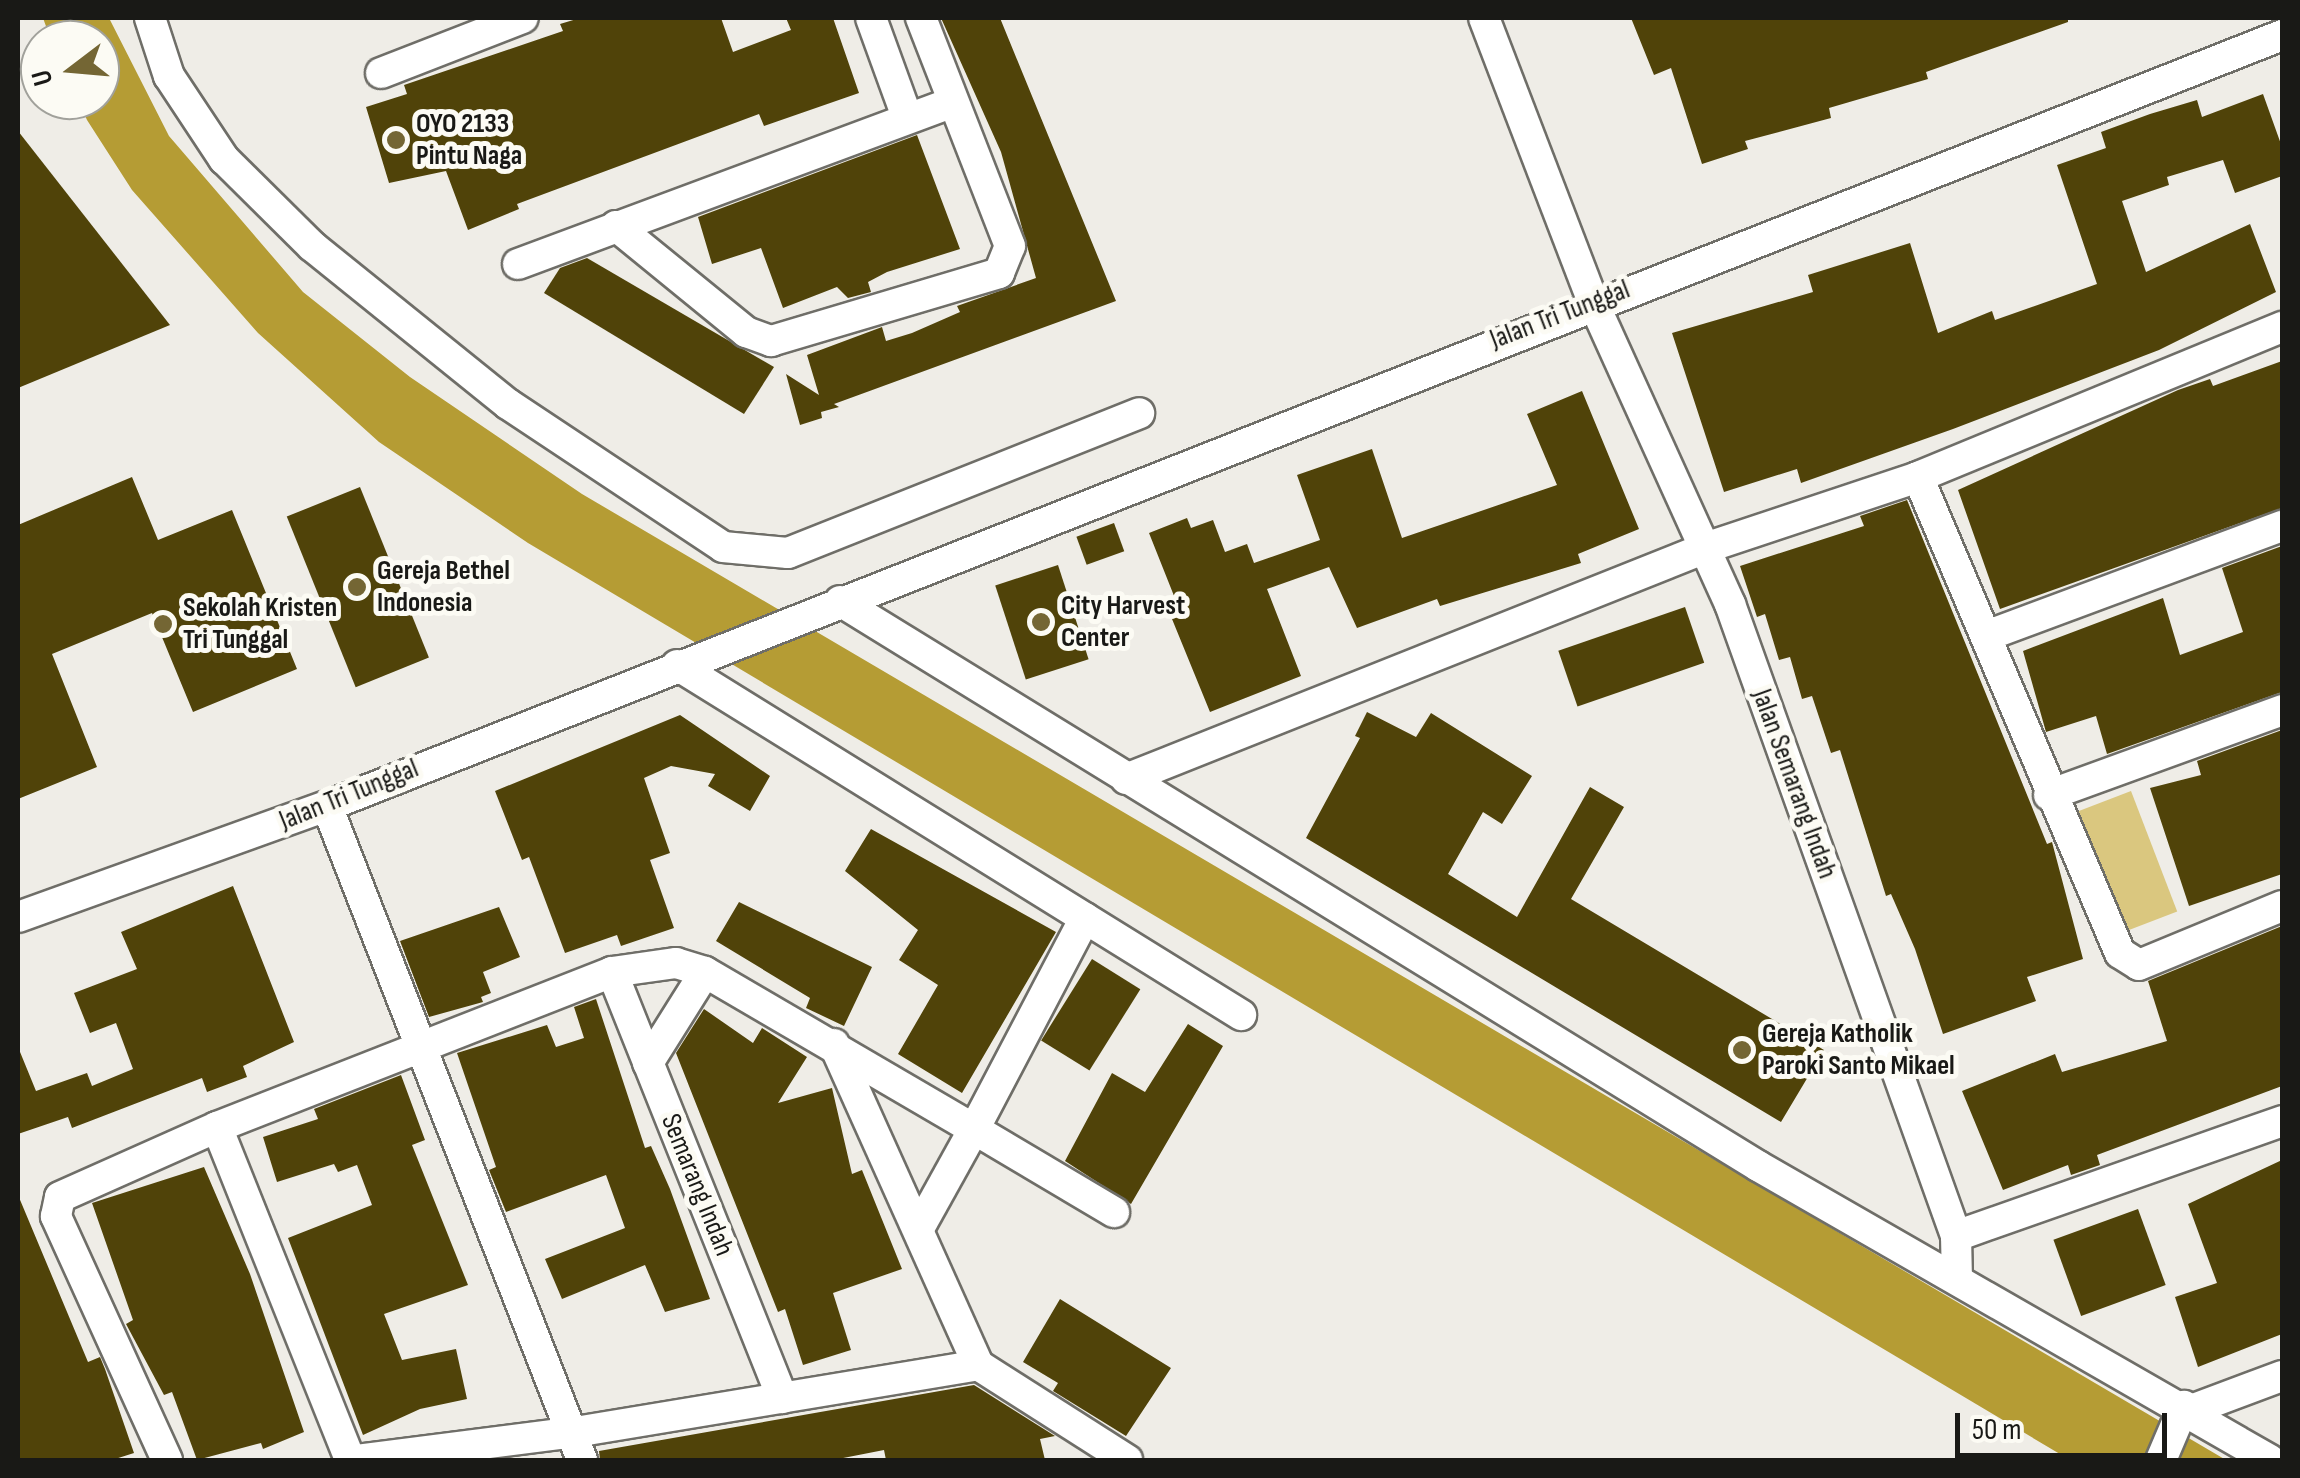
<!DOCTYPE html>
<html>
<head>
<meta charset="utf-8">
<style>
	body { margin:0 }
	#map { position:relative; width:2300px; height:1478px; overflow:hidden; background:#efede7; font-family:"Sofia Sans Condensed",sans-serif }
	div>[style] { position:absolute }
	.green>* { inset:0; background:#dac77f; transform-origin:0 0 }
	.water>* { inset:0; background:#b59c34 }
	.building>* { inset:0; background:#504309; transform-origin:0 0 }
	.roads { filter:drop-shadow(2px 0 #6f6e68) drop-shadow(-2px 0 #6f6e68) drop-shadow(0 2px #6f6e68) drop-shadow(0 -2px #6f6e68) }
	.minor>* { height:30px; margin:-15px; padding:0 15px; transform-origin:15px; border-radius:15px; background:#fff }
	.dots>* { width:28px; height:28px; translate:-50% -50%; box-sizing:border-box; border:5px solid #fcfbf4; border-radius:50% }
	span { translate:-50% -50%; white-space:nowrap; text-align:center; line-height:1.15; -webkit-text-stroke:10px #fcfbf4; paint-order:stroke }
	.poi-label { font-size:28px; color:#191916; font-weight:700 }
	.left { translate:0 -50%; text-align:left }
	.street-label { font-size:28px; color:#191916 }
	.frame { position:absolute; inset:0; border:20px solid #191916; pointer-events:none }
	.north { position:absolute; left:20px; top:20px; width:100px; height:100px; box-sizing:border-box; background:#fcfbf4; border:2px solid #a1a19b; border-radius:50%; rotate:254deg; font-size:28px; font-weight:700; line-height:40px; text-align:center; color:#191916 }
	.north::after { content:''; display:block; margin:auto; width:35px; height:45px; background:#746634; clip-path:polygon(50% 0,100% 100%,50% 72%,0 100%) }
	.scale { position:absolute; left:1955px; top:1413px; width:212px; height:45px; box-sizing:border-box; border:5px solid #191916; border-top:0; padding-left:12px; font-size:30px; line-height:35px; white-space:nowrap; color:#191916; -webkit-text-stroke:8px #fcfbf4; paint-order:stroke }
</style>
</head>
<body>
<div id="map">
	<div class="green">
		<i style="left:2131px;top:791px;width:129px;height:60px;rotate:69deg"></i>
	</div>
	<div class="water">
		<i style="clip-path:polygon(43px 18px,109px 18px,169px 136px,303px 292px,410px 377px,582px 494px,2226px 1460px,2070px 1460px,528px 543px,379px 442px,258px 333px,132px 190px,87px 120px,78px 100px,100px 100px,100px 40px,51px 40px)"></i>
	</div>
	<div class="building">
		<i style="clip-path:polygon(580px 18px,721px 18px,733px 52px,791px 30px,786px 18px,833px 18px,859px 93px,764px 126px,759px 114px,517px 204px,519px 209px,468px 230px,446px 171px,389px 183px,366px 107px,407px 94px,404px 85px,563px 31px,560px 24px)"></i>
		<i style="clip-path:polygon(941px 18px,1000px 18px,1116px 301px,834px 404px,839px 407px,821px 412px,822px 418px,800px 425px,786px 374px,819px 395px,807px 355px,882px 327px,886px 341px,912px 333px,960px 312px,957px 306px,1036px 278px,1001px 152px)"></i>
		<i style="clip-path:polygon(1631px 18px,2068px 18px,2068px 22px,1926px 72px,1928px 79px,1829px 108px,1831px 118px,1745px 141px,1748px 149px,1702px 164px,1671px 68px,1654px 75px)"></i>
		<i style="clip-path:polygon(2263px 94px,2282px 147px,2282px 176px,2235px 193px,2223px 160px,2167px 177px,2169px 185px,2122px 201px,2146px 272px,2250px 224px,2276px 292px,2159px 350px,1953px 429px,1801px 483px,1797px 469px,1724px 492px,1672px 333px,1813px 292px,1808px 275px,1910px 243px,1938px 333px,1992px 311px,1995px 320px,2097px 284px,2057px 165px,2106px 148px,2101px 132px,2150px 114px,2197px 100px,2202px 117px)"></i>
		<i style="clip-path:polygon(18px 131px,170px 325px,18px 388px)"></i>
		<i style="clip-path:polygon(917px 135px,960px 249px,887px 272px,868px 282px,871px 292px,848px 298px,837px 287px,783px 308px,761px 248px,712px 264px,698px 217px)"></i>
		<i style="clip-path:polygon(587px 258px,774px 367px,744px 414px,544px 293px,560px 268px)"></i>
		<i style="clip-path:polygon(2282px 361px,2282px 508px,2000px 609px,1958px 490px,2178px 390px,2210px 379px,2213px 386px)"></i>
		<i style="clip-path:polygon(1582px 391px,1639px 529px,1578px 554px,1581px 563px,1440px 606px,1437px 599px,1357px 628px,1329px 567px,1267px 589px,1301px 676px,1210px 712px,1172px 619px,1182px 616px,1149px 533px,1187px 518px,1191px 528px,1213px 520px,1225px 552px,1247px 544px,1254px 563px,1320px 540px,1297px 475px,1372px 449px,1402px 538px,1557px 485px,1527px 414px)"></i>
		<i style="clip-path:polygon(132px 477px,158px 540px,232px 510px,297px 669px,193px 712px,152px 613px,52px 654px,97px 767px,18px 799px,18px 525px)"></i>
		<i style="left:360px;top:487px;width:184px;height:79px;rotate:68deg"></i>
		<i style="clip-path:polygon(1907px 500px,2047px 844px,2052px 842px,2083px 959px,2027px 977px,2036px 1001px,1943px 1034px,1915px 949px,1891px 894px,1886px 896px,1840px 750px,1831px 753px,1812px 696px,1802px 699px,1790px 657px,1779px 660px,1765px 614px,1757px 617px,1740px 566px,1864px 526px,1860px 516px)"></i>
		<i style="left:1114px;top:523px;width:30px;height:40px;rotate:70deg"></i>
		<i style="clip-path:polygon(2282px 546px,2282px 692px,2107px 754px,2096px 716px,2046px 732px,2023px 651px,2163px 598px,2180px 655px,2243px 632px,2222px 568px)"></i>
		<i style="left:1058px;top:565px;width:99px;height:66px;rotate:72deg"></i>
		<i style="left:1685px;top:607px;width:59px;height:134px;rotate:71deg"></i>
		<i style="clip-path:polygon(1367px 712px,1416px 737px,1431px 713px,1532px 776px,1502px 824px,1483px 812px,1448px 874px,1517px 917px,1590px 787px,1624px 807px,1571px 899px,1824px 1050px,1781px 1122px,1306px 838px,1360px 738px,1355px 736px)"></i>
		<i style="clip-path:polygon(680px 715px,770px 776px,750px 811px,708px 786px,715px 774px,671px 766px,644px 778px,670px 853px,650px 860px,674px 928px,621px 946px,617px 935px,565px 953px,529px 857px,522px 860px,495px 791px)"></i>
		<i style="clip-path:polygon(2282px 730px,2282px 874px,2189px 906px,2150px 788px,2201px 775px,2197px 761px)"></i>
		<i style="clip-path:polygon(871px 829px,1056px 932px,962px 1093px,898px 1054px,938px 985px,899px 960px,918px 930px,845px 871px)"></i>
		<i style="clip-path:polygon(233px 886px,294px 1042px,243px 1066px,247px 1077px,207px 1092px,202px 1078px,72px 1128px,68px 1117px,18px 1134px,18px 1047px,36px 1091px,87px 1073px,92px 1086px,133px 1069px,116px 1023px,90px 1033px,74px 993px,137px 969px,121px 932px)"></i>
		<i style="clip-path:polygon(739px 902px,872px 967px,844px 1026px,806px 1008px,810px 998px,716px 941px)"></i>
		<i style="clip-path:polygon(499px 907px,520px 957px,483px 972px,491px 993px,481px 997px,483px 1002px,429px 1017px,400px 941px)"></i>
		<i style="clip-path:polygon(2282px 926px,2282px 1086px,2097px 1155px,2100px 1165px,2071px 1175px,2068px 1165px,2003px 1190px,1962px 1091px,2055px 1054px,2062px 1072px,2167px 1041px,2148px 981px)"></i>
		<i style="left:1092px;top:959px;width:57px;height:96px;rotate:32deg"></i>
		<i style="clip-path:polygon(596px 999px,645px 1148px,651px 1146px,670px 1189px,710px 1299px,665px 1312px,645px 1265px,562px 1299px,545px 1259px,625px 1228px,606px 1175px,506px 1212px,489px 1170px,496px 1167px,457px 1053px,547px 1025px,556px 1047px,584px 1038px,574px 1007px)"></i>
		<i style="clip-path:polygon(704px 1009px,753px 1043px,762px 1028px,807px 1057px,778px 1103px,832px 1088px,852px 1174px,862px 1170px,902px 1269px,833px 1293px,851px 1350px,803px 1365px,785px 1309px,778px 1312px,676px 1053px)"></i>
		<i style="clip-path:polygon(1188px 1024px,1223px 1046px,1131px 1204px,1065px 1161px,1112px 1073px,1145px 1092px)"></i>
		<i style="clip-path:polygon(401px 1075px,425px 1140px,412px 1145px,468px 1285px,384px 1314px,402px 1360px,456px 1349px,467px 1399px,420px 1409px,363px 1435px,288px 1238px,372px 1205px,357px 1165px,338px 1172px,334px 1164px,277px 1182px,263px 1137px,318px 1119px,314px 1109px)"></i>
		<i style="clip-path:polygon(2282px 1160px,2282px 1334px,2198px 1367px,2175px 1297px,2217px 1283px,2188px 1204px)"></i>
		<i style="clip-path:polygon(204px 1167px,250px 1274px,304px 1432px,263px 1449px,261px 1443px,197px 1460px,172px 1392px,164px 1395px,126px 1324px,133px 1320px,92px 1203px)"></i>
		<i style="clip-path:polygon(18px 1195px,88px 1362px,100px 1357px,105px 1369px,134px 1453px,112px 1460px,18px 1460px)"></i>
		<i style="left:2138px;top:1209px;width:81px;height:90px;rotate:70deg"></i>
		<i style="clip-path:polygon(1060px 1299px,1171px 1368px,1126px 1436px,1053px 1391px,1058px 1383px,1023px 1362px)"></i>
		<i style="clip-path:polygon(974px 1385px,1055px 1436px,1040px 1439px,1045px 1460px,886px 1460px,884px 1450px,833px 1460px,600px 1460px,599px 1451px)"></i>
	</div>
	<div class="roads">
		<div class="minor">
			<i style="left:150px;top:18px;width:61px;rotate:71.9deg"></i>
			<i style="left:169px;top:76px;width:100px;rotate:56.5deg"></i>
			<i style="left:224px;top:159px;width:124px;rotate:44.7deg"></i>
			<i style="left:312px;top:246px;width:252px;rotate:38.9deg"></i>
			<i style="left:508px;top:404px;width:258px;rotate:33.6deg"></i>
			<i style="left:723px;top:547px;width:65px;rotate:5.3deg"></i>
			<i style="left:788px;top:553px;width:378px;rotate:-21.7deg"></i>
			<i style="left:871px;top:18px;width:105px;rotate:70deg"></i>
			<i style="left:1484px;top:18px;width:304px;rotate:69deg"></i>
			<i style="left:1593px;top:302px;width:332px;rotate:65.6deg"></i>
			<i style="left:1730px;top:604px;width:671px;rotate:70.32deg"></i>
			<i style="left:1956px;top:1236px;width:43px;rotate:88.7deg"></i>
			<i style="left:381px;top:73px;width:152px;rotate:-21.2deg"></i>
			<i style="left:616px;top:226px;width:168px;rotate:39.2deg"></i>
			<i style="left:746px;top:332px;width:27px;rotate:20deg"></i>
			<i style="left:771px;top:341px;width:238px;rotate:-16.6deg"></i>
			<i style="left:999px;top:273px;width:29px;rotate:-68deg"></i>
			<i style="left:1010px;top:246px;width:245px;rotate:-111.3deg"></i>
			<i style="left:518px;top:264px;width:464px;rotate:-20.4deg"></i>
			<i style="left:1918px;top:477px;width:517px;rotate:67.01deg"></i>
			<i style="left:2120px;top:953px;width:22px;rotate:32deg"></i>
			<i style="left:2139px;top:965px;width:155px;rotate:-22.4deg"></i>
			<i style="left:840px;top:601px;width:1078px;rotate:31.61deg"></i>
			<i style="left:1758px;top:1166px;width:590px;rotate:29.87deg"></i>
			<i style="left:1986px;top:636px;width:316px;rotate:-20.4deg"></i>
			<i style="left:677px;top:665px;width:664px;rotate:31.82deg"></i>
			<i style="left:1126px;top:779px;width:627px;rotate:-21.73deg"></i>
			<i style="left:1708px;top:547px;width:221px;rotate:-18.4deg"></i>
			<i style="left:1918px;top:477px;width:394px;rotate:-22.4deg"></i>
			<i style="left:2049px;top:795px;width:248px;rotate:-20deg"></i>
			<i style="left:327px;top:806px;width:702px;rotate:68.7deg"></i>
			<i style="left:18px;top:917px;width:328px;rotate:-19.8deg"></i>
			<i style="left:327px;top:806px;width:2102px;rotate:-21.52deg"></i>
			<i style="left:1085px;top:918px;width:238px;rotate:117.7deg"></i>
			<i style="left:974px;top:1129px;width:163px;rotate:30.7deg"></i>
			<i style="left:612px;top:972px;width:459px;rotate:68.2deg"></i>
			<i style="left:834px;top:1044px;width:352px;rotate:65.8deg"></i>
			<i style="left:648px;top:1063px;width:107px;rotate:-57.9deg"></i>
			<i style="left:217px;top:1127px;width:359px;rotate:68.2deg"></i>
			<i style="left:1956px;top:1236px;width:346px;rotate:-19.4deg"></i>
			<i style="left:2191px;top:1410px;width:97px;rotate:-20.5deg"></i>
			<i style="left:167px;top:1460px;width:268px;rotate:-114.5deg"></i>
			<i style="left:56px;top:1216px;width:19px;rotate:-78deg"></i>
			<i style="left:60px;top:1197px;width:172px;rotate:-24deg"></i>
			<i style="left:217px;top:1127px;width:424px;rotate:-21.4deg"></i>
			<i style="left:612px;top:972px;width:65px;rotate:-8deg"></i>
			<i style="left:676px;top:963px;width:30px;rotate:17deg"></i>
			<i style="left:705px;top:972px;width:311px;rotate:30.3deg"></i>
			<i style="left:974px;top:1129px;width:115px;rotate:119deg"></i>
			<i style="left:356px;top:1460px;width:221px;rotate:-7.3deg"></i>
			<i style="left:575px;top:1432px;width:409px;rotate:-9.4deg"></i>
			<i style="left:978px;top:1365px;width:177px;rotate:32.5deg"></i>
			<i style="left:2161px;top:1460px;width:59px;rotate:-66.9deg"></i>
		</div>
	</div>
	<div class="dots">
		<i style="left:396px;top:140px;background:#746634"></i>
		<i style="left:357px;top:587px;background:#746634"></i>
		<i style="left:1041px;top:622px;background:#746634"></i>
		<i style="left:163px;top:624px;background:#746634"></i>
		<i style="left:1742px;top:1050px;background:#746634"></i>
	</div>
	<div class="poi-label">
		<span class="left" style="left:416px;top:140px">OYO 2133<br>Pintu Naga</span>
		<span class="left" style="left:377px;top:587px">Gereja Bethel<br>Indonesia</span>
		<span class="left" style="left:1061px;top:622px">City Harvest<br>Center</span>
		<span class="left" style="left:183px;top:624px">Sekolah Kristen<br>Tri Tunggal</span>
		<span class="left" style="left:1762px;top:1050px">Gereja Katholik<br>Paroki Santo Mikael</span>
	</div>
	<div class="street-label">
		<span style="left:1560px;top:315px;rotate:-21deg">Jalan Tri Tunggal</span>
		<span style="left:1794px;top:784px;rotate:70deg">Jalan Semarang Indah</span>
		<span style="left:349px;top:795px;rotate:-22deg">Jalan Tri Tunggal</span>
		<span style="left:697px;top:1185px;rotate:68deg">Semarang Indah</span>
	</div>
	<div class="frame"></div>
	<div class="north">U</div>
	<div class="scale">50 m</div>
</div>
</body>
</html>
